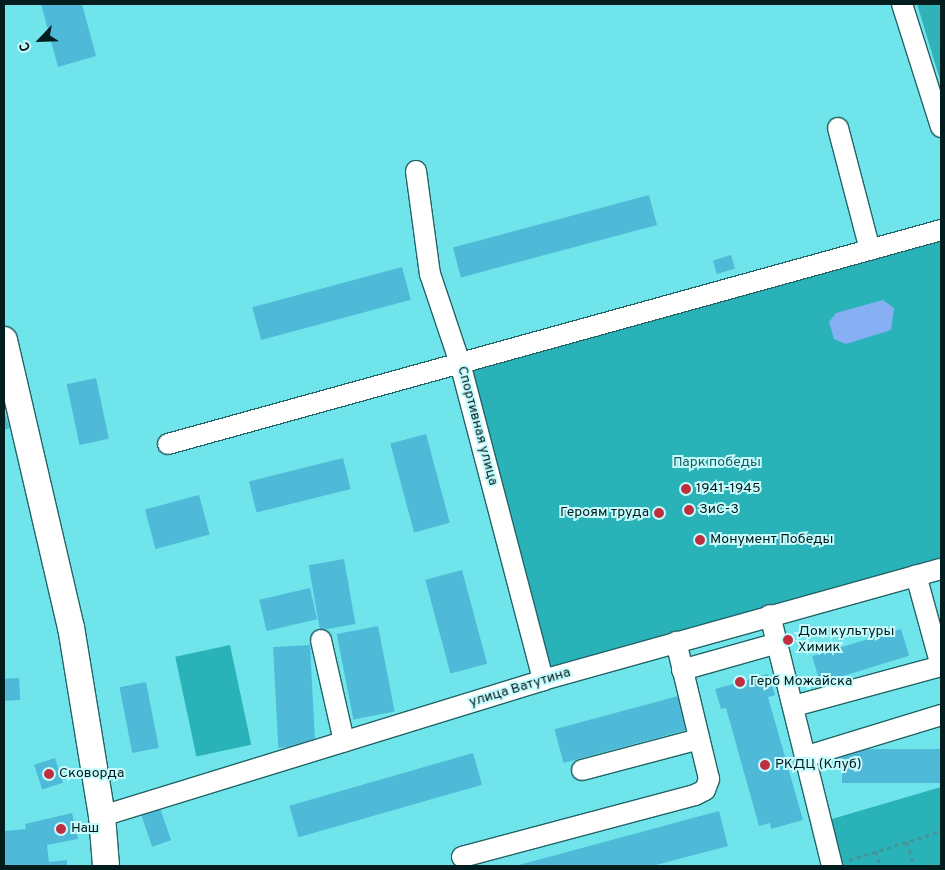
<!DOCTYPE html>
<html>
<head>
<meta charset="utf-8">
<style>
	body { margin:0 }
	#map { position:relative; width:945px; height:870px; overflow:hidden; background:#6fe5eb; font-family:Overpass,sans-serif }
	div>[style] { position:absolute }
	.green>* { inset:0; background:#29b2b8; transform-origin:0 0 }
	.forest>* { inset:0; background:#30b2b8 }
	.water>* { inset:0; background:#86b0f3 }
	.building>* { inset:0; background:#4ebad8; transform-origin:0 0 }
	.path>* { height:3px; margin-top:-1.5px; transform-origin:0; background:repeating-linear-gradient(90deg,#449599 0 4px,transparent 0 8px) }
	.roads { filter:drop-shadow(1px 0 #236366) drop-shadow(-1px 0 #236366) drop-shadow(0 1px #236366) drop-shadow(0 -1px #236366) }
	.minor>* { height:20px; margin:-10px; padding:0 10px; transform-origin:10px; border-radius:10px; background:#fff }
	.major>* { height:26px; margin:-13px; padding:0 13px; transform-origin:13px; border-radius:13px; background:#fff }
	.dots>* { width:14px; height:14px; translate:-50% -50%; box-sizing:border-box; border:2px solid #c7fcfe; border-radius:50% }
	span { translate:-50% -50%; white-space:nowrap; text-align:center; line-height:1.15; -webkit-text-stroke:4px #c7fcfe; paint-order:stroke }
	.street-label { font-size:14px; color:#031c1e }
	.park-label { font-size:14px; color:#175d60 }
	.poi-label { font-size:14px; color:#031c1e }
	.left { translate:0 -50%; text-align:left }
	.right { translate:-100% -50%; text-align:right }
	.frame { position:absolute; inset:0; border:5px solid #031c1e; pointer-events:none }
	.north { position:absolute; left:15px; top:15px; width:50px; height:50px; -webkit-text-stroke:4px #c7fcfe; paint-order:stroke; rotate:246deg; font-size:14px; font-weight:700; line-height:20px; text-align:center; color:#031c1e }
	.north::after { content:''; display:block; margin:auto; width:18px; height:22px; background:#031c1e; clip-path:polygon(50% 0,100% 100%,50% 72%,0 100%) }
</style>
</head>
<body>
<div id="map">
	<div class="green">
		<i style="clip-path:polygon(941px 238px,941px 559px,549px 671px,472px 369px)"></i>
		<i style="left:230px;top:645px;width:102px;height:56px;rotate:78deg"></i>
		<i style="clip-path:polygon(941px 787px,941px 866px,835px 866px,825px 821px)"></i>
	</div>
	<div class="forest">
		<i style="clip-path:polygon(917px 4px,941px 4px,941px 83px)"></i>
	</div>
	<div class="water">
		<i style="clip-path:polygon(883px 300px,894px 308px,891px 330px,846px 344px,834px 339px,829px 322px,836px 313px)"></i>
	</div>
	<div class="building">
		<i style="clip-path:polygon(41px 4px,82px 4px,96px 56px,58px 67px)"></i>
		<i style="left:649px;top:195px;width:31px;height:203px;rotate:75deg"></i>
		<i style="left:731px;top:255px;width:14px;height:19px;rotate:73deg"></i>
		<i style="left:402px;top:267px;width:34px;height:155px;rotate:75deg"></i>
		<i style="left:96px;top:378px;width:62px;height:30px;rotate:78deg"></i>
		<i style="clip-path:polygon(4px 411px,10px 428px,4px 430px)"></i>
		<i style="left:426px;top:434px;width:92px;height:37px;rotate:75deg"></i>
		<i style="left:343px;top:458px;width:32px;height:97px;rotate:76deg"></i>
		<i style="left:199px;top:495px;width:41px;height:56px;rotate:75deg"></i>
		<i style="left:344px;top:559px;width:66px;height:36px;rotate:80deg"></i>
		<i style="left:462px;top:570px;width:97px;height:38px;rotate:75deg"></i>
		<i style="left:310px;top:588px;width:32px;height:52px;rotate:77deg"></i>
		<i style="left:378px;top:626px;width:87px;height:42px;rotate:79deg"></i>
		<i style="left:901px;top:629px;width:28px;height:93px;rotate:73deg"></i>
		<i style="left:310px;top:645px;width:101px;height:37px;rotate:87deg"></i>
		<i style="clip-path:polygon(768px 674px,775px 695px,768px 697px,803px 820px,771px 829px,770px 823px,759px 826px,726px 708px,721px 709px,715px 689px)"></i>
		<i style="left:19px;top:678px;width:22px;height:15px;rotate:87deg"></i>
		<i style="left:146px;top:682px;width:67px;height:27px;rotate:79deg"></i>
		<i style="left:682px;top:695px;width:35px;height:132px;rotate:75deg"></i>
		<i style="left:941px;top:749px;width:34px;height:99px;rotate:90deg"></i>
		<i style="left:473px;top:753px;width:33px;height:191px;rotate:74deg"></i>
		<i style="left:55px;top:758px;width:26px;height:22px;rotate:72deg"></i>
		<i style="left:160px;top:808px;width:34px;height:20px;rotate:71deg"></i>
		<i style="clip-path:polygon(719px 811px,728px 846px,652px 866px,515px 866px)"></i>
		<i style="clip-path:polygon(72px 813px,78px 839px,47px 845px,49px 862px,67px 860px,67px 866px,4px 866px,4px 831px,26px 829px,25px 824px)"></i>
	</div>
	<div class="path">
		<i style="left:907px;top:842px;width:25px;rotate:74deg"></i>
		<i style="left:876px;top:851px;width:16px;rotate:75deg"></i>
		<i style="left:849px;top:860px;width:96px;rotate:-17.5deg"></i>
		<i style="left:939px;top:866px;width:2px"></i>
	</div>
	<div class="roads">
		<div class="minor">
			<i style="left:902px;top:4px;width:129px;rotate:72.4deg"></i>
			<i style="left:838px;top:128px;width:126px;rotate:75.3deg"></i>
			<i style="left:416px;top:171px;width:104px;rotate:82.3deg"></i>
			<i style="left:430px;top:274px;width:94px;rotate:71.4deg"></i>
			<i style="left:460px;top:363px;width:328px;rotate:75.3deg"></i>
			<i style="left:168px;top:444px;width:802px;rotate:-15.47deg"></i>
			<i style="left:770px;top:615px;width:259px;rotate:76.1deg"></i>
			<i style="left:321px;top:640px;width:104px;rotate:77.2deg"></i>
			<i style="left:682px;top:670px;width:100px;rotate:-15.7deg"></i>
			<i style="left:794px;top:706px;width:152px;rotate:-15.2deg"></i>
			<i style="left:941px;top:666px;width:94px;rotate:-105.4deg"></i>
			<i style="left:807px;top:756px;width:140px;rotate:-17deg"></i>
			<i style="left:582px;top:770px;width:121px;rotate:-14.8deg"></i>
			<i style="left:102px;top:816px;width:461px;rotate:-17.1deg"></i>
			<i style="left:543px;top:680px;width:413px;rotate:-15.6deg"></i>
			<i style="left:462px;top:857px;width:241px;rotate:-14.9deg"></i>
			<i style="left:695px;top:795px;width:11px;rotate:-27deg"></i>
			<i style="left:705px;top:790px;width:12px;rotate:-70deg"></i>
			<i style="left:709px;top:779px;width:141px;rotate:-103.5deg"></i>
		</div>
		<div class="major">
			<i style="left:4px;top:340px;width:295px;rotate:76.9deg"></i>
			<i style="left:71px;top:627px;width:192px;rotate:80.7deg"></i>
			<i style="left:102px;top:816px;width:50px;rotate:85.4deg"></i>
		</div>
	</div>
	<div class="dots">
		<i style="left:686px;top:489px;background:#c02f40"></i>
		<i style="left:689px;top:510px;background:#c02f40"></i>
		<i style="left:659px;top:513px;background:#c02f40"></i>
		<i style="left:700px;top:540px;background:#c02f40"></i>
		<i style="left:788px;top:640px;background:#c02f40"></i>
		<i style="left:740px;top:682px;background:#c02f40"></i>
		<i style="left:765px;top:765px;background:#c02f40"></i>
		<i style="left:49px;top:774px;background:#c02f40"></i>
		<i style="left:61px;top:829px;background:#c02f40"></i>
	</div>
	<div class="street-label">
		<span style="left:477px;top:426px;rotate:75deg">Спортивная улица</span>
		<span style="left:520px;top:688px;rotate:-17deg">улица Ватутина</span>
	</div>
	<div class="park-label">
		<span style="left:717px;top:463px">Парк победы</span>
	</div>
	<div class="poi-label">
		<span class="left" style="left:696px;top:489px">1941-1945</span>
		<span class="left" style="left:699px;top:510px">ЗиС-3</span>
		<span class="right" style="left:649px;top:513px">Героям труда</span>
		<span class="left" style="left:710px;top:540px">Монумент Победы</span>
		<span class="left" style="left:798px;top:640px">Дом культуры<br>Химик</span>
		<span class="left" style="left:750px;top:682px">Герб Можайска</span>
		<span class="left" style="left:775px;top:765px">РКДЦ (Клуб)</span>
		<span class="left" style="left:59px;top:774px">Сковорда</span>
		<span class="left" style="left:71px;top:829px">Наш</span>
	</div>
	<div class="frame"></div>
	<div class="north">С</div>
</div>
</body>
</html>
